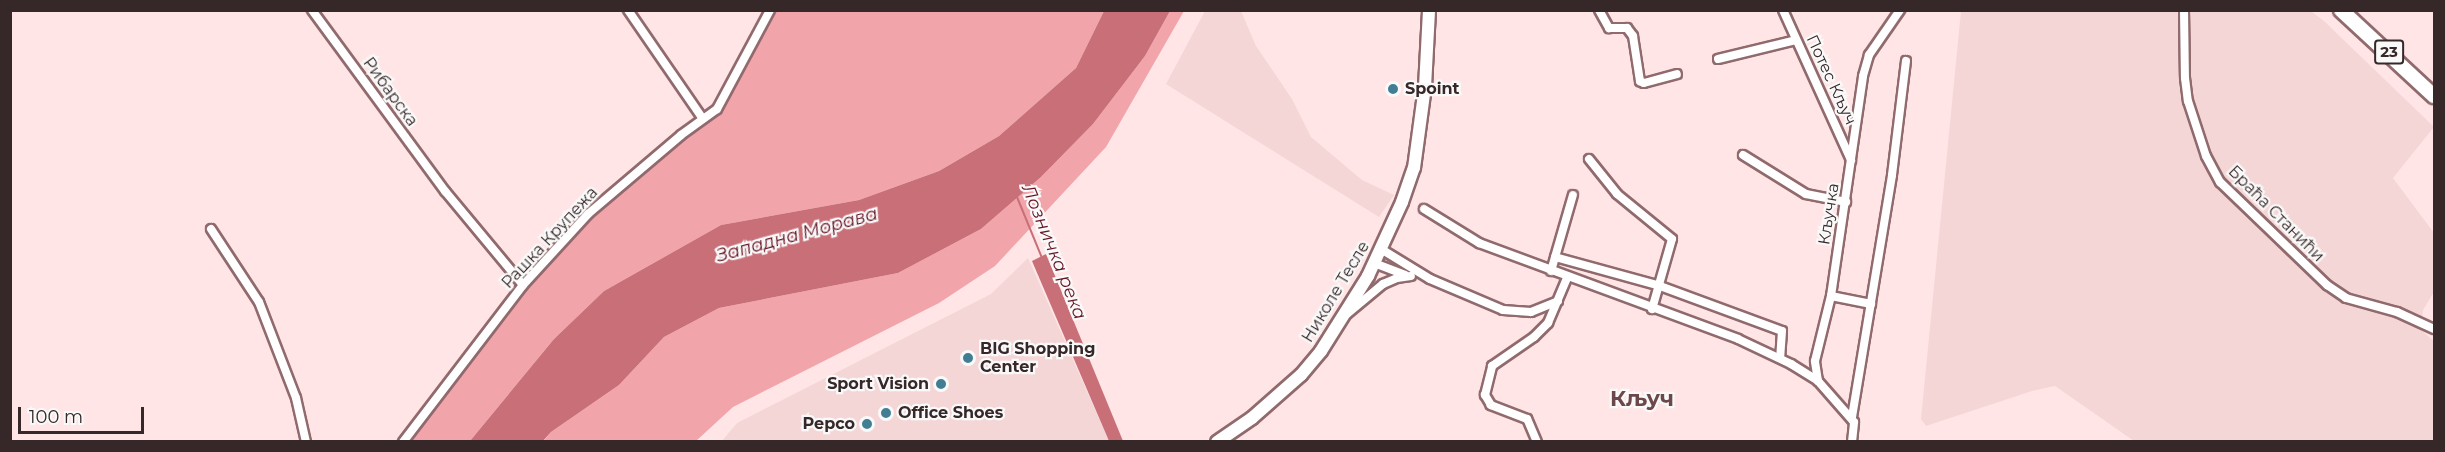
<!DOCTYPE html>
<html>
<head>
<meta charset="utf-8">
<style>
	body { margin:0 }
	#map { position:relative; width:2445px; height:452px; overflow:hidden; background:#ffe5e6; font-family:Montserrat,sans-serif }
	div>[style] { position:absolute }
	.built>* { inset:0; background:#f5d6d7 }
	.green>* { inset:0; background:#f1a5ab }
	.water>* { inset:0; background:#c86f78 }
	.stream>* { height:2px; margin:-1px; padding:0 1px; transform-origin:1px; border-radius:1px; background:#c86f78 }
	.roads { filter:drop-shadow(2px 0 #906a6d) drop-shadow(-2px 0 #906a6d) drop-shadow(0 2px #906a6d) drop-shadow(0 -2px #906a6d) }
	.street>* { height:8px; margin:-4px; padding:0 4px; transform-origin:4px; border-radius:4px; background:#fff }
	.secondary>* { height:12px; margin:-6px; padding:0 6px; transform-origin:6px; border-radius:6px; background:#fff }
	.primary>* { height:14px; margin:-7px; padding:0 7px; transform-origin:7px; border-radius:7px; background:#fff }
	.dots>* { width:16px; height:16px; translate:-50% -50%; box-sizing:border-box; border:3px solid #f9f9f9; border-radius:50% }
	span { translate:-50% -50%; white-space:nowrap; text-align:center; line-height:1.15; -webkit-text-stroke:4.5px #f9f9f9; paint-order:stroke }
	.shield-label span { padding:2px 4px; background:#f9f9f9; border:2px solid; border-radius:4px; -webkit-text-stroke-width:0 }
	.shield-label { font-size:15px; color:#362728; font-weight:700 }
	.street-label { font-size:16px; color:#362728 }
	.poi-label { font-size:16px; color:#362728; font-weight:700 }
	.left { translate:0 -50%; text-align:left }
	.right { translate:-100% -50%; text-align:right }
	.water-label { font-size:18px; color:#661525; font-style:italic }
	.district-label { font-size:22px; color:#6c484b; font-weight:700 }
	.frame { position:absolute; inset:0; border:12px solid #362728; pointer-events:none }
	.scale { position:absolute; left:18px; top:407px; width:126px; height:27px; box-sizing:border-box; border:3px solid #362728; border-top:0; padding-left:8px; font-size:18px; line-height:21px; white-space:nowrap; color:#362728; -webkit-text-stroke:4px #f9f9f9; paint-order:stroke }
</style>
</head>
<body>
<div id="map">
	<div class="built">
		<i style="clip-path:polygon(1205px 11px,1241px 11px,1256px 46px,1292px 99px,1311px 137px,1362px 180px,1394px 195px,1379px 217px,1166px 84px)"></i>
		<i style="clip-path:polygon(1961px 11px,2311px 11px,2324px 21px,2434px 127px,2393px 178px,2434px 233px,2434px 292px,2423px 310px,2421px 330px,2434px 341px,2434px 441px,2134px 441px,2055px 386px,2032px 391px,1926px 426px,1921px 419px)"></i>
		<i style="clip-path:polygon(1028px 258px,1109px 441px,721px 442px,737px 423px,991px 294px)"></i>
	</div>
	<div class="green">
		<i style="clip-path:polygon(770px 11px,1104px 11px,1076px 68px,999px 136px,939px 171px,859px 200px,721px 225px,604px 291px,554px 339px,470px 441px,403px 442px,523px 285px,588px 214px,717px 109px)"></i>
		<i style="clip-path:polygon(1170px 11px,1184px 11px,1106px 147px,995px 266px,939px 303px,733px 407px,696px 441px,543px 442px,551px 432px,619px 385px,664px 337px,719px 308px,898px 273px,981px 229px,1041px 177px,1093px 124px,1145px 56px)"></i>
	</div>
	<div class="water">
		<i style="clip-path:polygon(1104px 11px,1170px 11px,1145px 56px,1093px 124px,1041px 177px,981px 229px,898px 273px,719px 308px,664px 337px,619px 385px,551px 432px,543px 441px,470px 441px,554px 339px,604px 291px,721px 225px,859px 200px,939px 171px,999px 136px,1076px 68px)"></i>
		<i style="clip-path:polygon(1046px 254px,1123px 441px,1109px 441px,1032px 261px)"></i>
	</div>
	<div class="stream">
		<i style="left:1017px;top:197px;width:66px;rotate:67.7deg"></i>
	</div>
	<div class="roads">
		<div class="street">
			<i style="left:312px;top:10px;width:225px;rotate:53.7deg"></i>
			<i style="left:445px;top:191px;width:122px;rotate:50.3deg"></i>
			<i style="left:628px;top:10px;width:132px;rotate:55.5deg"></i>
			<i style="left:1599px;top:10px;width:21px;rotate:61deg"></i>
			<i style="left:1609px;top:28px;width:18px"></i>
			<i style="left:1627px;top:28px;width:10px;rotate:53deg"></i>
			<i style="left:1633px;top:36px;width:46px;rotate:81.2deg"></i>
			<i style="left:1640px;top:81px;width:4px;rotate:27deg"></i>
			<i style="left:1644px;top:83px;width:34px;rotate:-15deg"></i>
			<i style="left:1783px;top:10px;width:165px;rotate:65.6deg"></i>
			<i style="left:2184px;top:10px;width:68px;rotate:89.2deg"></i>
			<i style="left:2185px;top:78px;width:23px;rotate:83deg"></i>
			<i style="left:2188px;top:101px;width:58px;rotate:71.9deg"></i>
			<i style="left:2206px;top:156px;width:30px;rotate:62deg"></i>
			<i style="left:2220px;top:182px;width:149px;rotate:43.9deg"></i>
			<i style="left:2327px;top:285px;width:23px;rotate:34deg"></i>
			<i style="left:2346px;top:298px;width:53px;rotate:15.4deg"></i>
			<i style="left:2397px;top:312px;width:41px;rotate:24.7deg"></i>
			<i style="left:1718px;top:59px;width:80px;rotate:-13.7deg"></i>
			<i style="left:1743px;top:155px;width:74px;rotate:31.8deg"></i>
			<i style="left:1806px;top:194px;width:41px;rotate:11.3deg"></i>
			<i style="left:1589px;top:159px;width:45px;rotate:51.3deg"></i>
			<i style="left:1617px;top:194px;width:71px;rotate:39.3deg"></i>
			<i style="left:1672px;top:239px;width:73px;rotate:105.9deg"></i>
			<i style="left:1424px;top:209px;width:65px;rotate:31.7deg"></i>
			<i style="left:1479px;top:243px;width:276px;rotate:20.3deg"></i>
			<i style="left:1738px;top:339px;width:59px;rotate:25.3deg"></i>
			<i style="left:1791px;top:364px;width:32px;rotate:32deg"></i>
			<i style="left:211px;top:229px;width:87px;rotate:56.7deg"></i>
			<i style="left:259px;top:302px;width:103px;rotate:68.9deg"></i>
			<i style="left:296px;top:398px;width:45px;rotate:77.2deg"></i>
			<i style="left:1381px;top:249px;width:57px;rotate:31.5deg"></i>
			<i style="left:1430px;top:279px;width:79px;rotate:23deg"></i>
			<i style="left:1503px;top:310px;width:28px;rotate:4deg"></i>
			<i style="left:1531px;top:312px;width:29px;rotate:-22deg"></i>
			<i style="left:1555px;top:257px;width:109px;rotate:15.4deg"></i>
			<i style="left:1660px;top:286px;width:130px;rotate:20.2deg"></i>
			<i style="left:1782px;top:331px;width:27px;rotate:94deg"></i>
			<i style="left:1374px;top:263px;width:33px;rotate:21deg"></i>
			<i style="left:1551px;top:271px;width:79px;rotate:-73.9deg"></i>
			<i style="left:1831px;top:296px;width:41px;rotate:11.3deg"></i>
			<i style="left:1347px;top:314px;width:47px;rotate:-39.8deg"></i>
			<i style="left:1383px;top:284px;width:15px;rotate:-23deg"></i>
			<i style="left:1397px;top:278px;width:14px;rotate:-8deg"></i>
			<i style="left:1852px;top:417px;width:245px;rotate:-80.6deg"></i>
			<i style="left:1892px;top:175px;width:115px;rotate:-83deg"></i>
			<i style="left:403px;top:442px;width:198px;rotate:-52.6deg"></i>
			<i style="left:523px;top:285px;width:96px;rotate:-47.5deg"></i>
			<i style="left:588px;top:214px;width:122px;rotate:-40.3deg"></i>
			<i style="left:681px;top:135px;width:44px;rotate:-35.8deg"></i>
			<i style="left:717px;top:109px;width:112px;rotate:-61.8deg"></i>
			<i style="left:1537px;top:442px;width:25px;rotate:-113deg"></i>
			<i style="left:1527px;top:419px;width:39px;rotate:-159deg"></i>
			<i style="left:1491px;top:405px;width:12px;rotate:-121deg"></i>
			<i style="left:1485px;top:395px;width:30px;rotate:-76deg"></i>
			<i style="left:1492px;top:366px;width:51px;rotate:-34.6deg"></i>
			<i style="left:1534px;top:337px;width:20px;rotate:-45deg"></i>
			<i style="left:1548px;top:323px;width:49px;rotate:-67.1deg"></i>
			<i style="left:1852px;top:442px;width:20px;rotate:-84deg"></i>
			<i style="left:1854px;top:422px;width:55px;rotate:-131.3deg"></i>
			<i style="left:1818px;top:381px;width:20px;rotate:-99deg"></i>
			<i style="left:1815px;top:361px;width:67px;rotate:-76.2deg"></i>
			<i style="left:1831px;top:296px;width:222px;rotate:-81.7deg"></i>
			<i style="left:1863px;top:76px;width:22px;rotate:-74deg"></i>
			<i style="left:1869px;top:55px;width:55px;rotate:-55.4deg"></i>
		</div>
		<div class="secondary">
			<i style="left:1217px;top:442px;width:42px;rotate:-34.4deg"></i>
			<i style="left:1252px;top:418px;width:65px;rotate:-41.3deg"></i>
			<i style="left:1301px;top:375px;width:31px;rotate:-50deg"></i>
			<i style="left:1321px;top:351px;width:89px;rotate:-57.9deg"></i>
			<i style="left:1368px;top:276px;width:81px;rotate:-65.3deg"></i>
			<i style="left:1402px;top:202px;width:36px;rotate:-71deg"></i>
			<i style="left:1414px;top:168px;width:82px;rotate:-82.3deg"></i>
			<i style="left:1425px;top:87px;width:77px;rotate:-87deg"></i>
		</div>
		<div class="primary">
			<i style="left:2341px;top:10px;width:127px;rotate:42.8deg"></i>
		</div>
	</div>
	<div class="dots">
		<i style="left:1393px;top:89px;background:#417e94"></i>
		<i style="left:968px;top:358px;background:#417e94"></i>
		<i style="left:941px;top:384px;background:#417e94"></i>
		<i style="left:886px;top:413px;background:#417e94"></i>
		<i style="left:867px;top:424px;background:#417e94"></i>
	</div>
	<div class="shield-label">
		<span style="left:2389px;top:52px">23</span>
	</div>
	<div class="street-label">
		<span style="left:1831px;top:80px;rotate:65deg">Потес Кључ</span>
		<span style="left:390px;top:92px;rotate:54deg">Рибарска</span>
		<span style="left:1829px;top:214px;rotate:-81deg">Кључка</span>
		<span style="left:2276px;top:214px;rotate:45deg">Браћа Станићи</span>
		<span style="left:550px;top:238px;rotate:-47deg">Рашка Крупежа</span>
		<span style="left:1336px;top:292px;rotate:-59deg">Николе Тесле</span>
	</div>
	<div class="poi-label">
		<span class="left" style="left:1405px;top:89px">Spoint</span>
		<span class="left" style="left:980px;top:358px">BIG Shopping<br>Center</span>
		<span class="right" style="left:929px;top:384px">Sport Vision</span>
		<span class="left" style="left:898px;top:413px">Office Shoes</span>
		<span class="right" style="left:855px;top:424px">Pepco</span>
	</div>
	<div class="water-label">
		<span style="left:797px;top:235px;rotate:-15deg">Западна Морава</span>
		<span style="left:1054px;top:252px;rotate:68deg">Лозничка река</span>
	</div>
	<div class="district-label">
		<span style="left:1642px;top:399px">Кључ</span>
	</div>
	<div class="frame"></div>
	<div class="scale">100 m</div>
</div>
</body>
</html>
